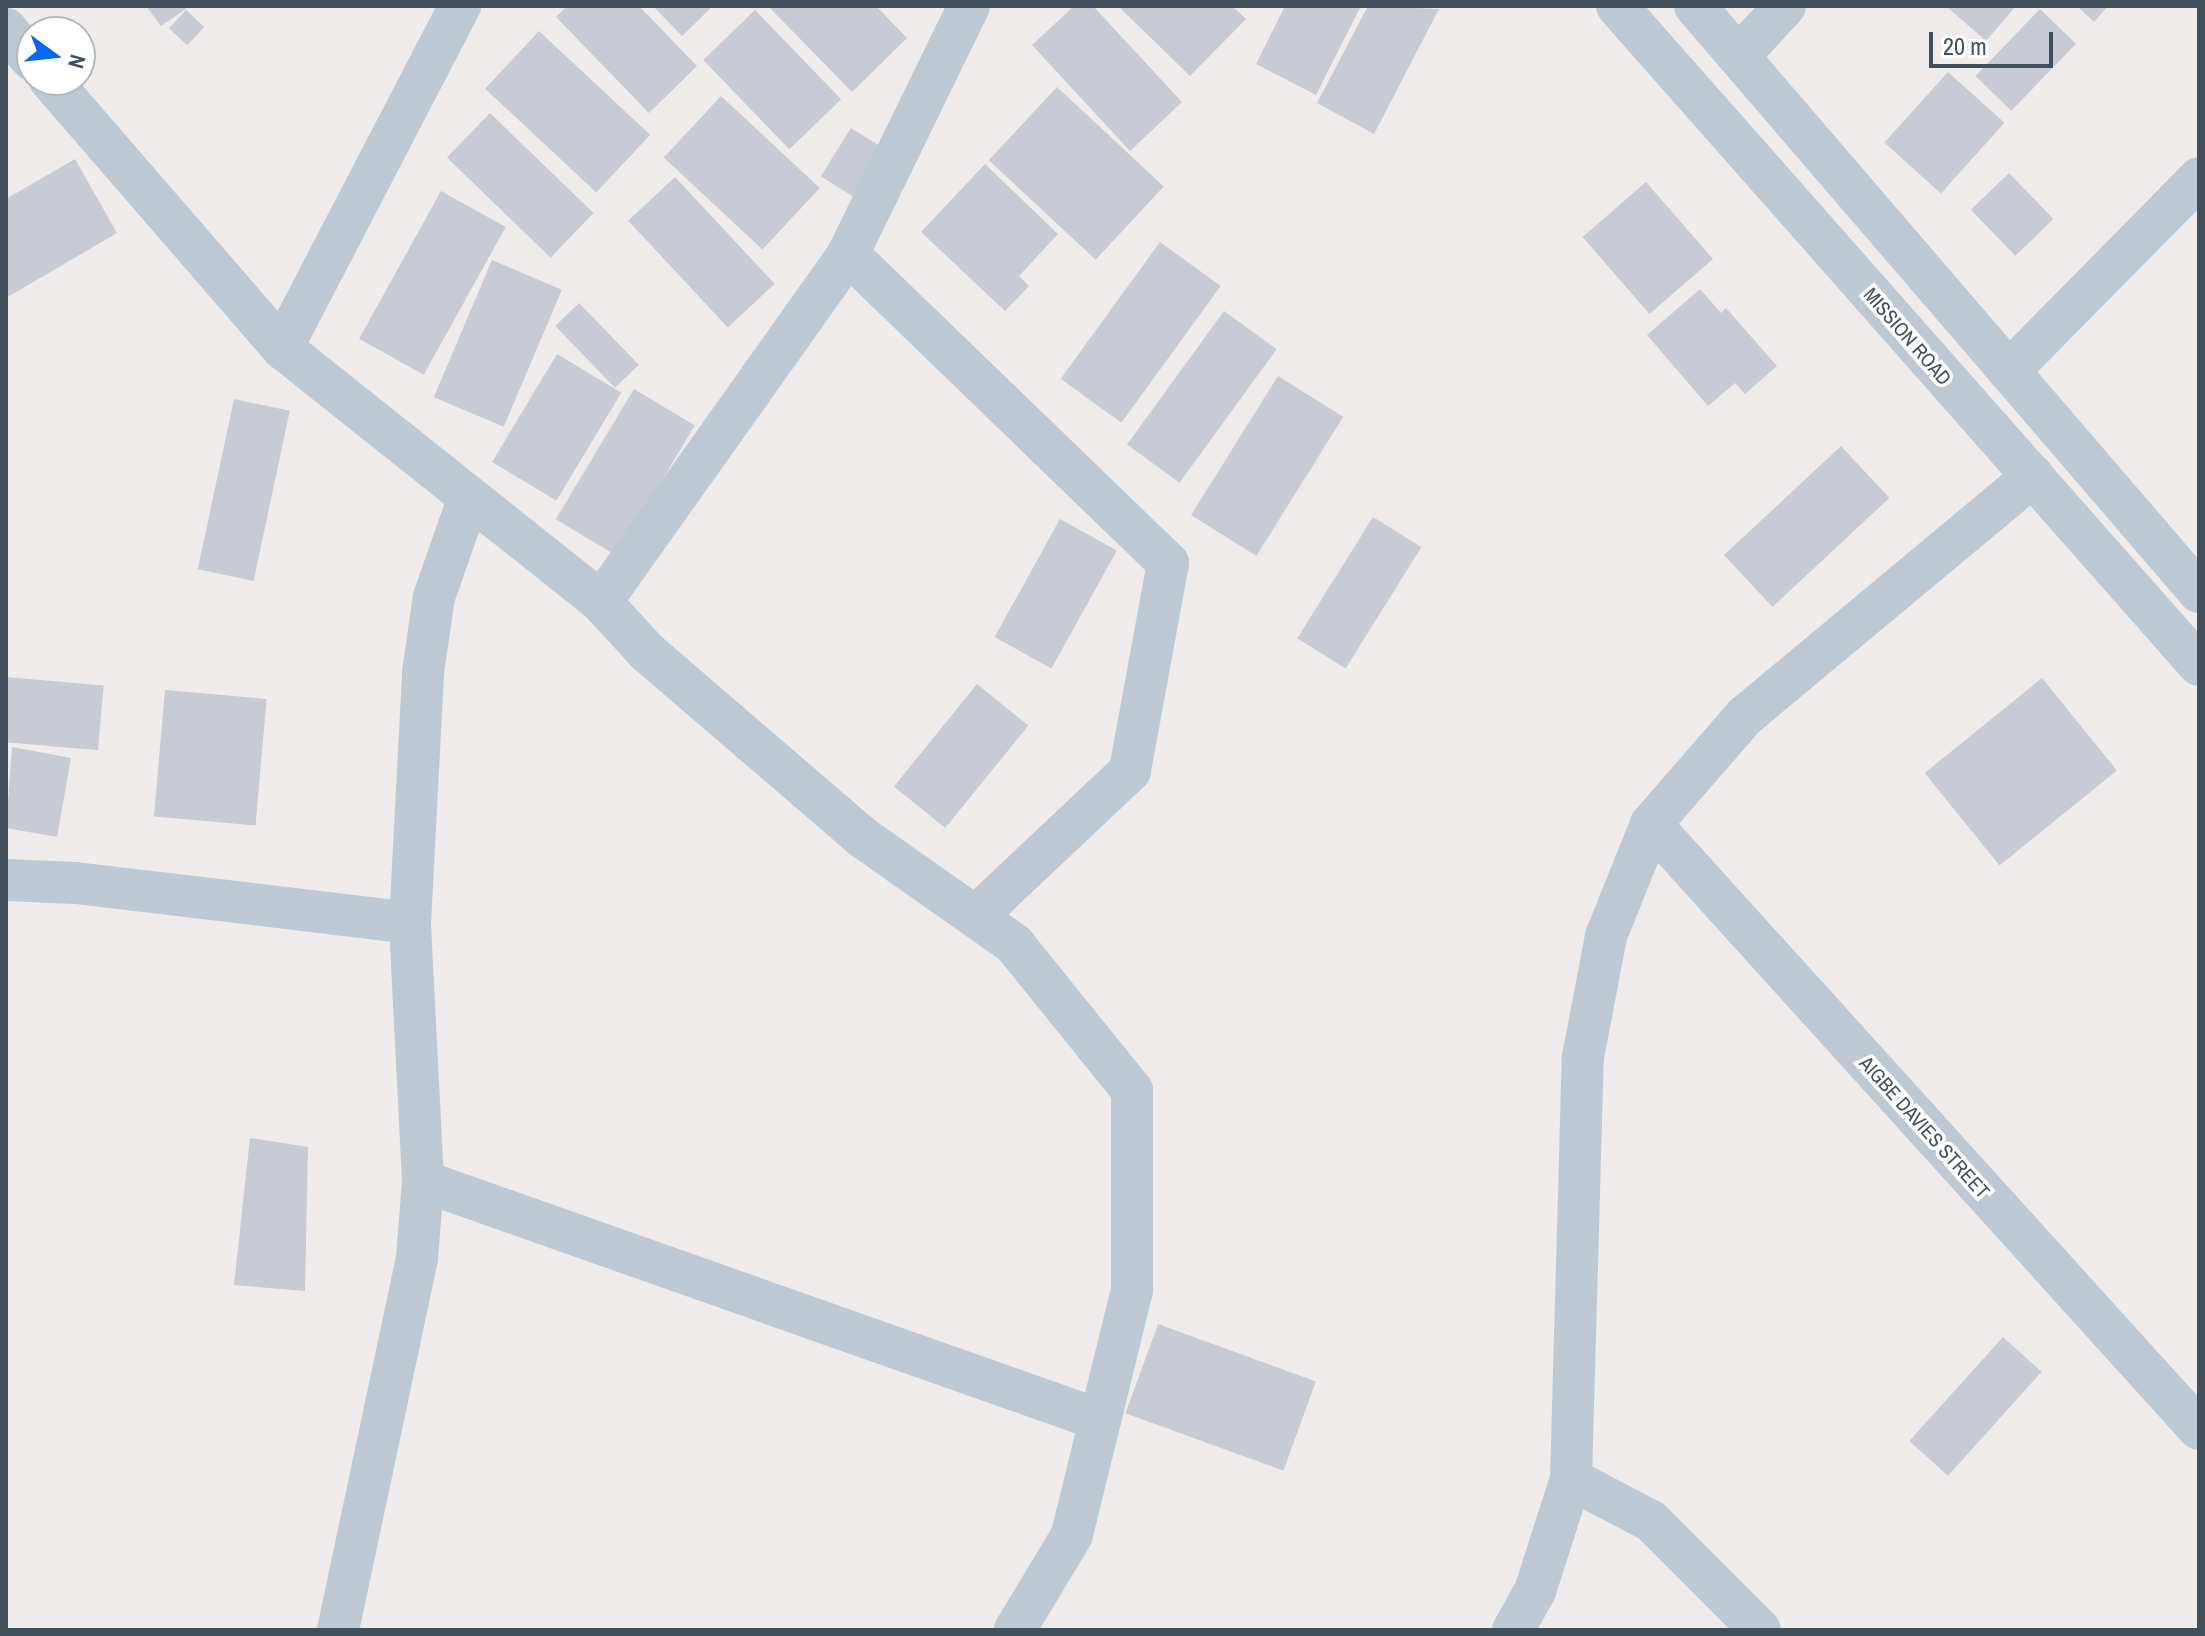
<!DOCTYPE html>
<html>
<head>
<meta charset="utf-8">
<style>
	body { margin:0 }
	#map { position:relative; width:2205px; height:1636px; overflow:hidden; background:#f0ecec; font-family:"Archivo Narrow",sans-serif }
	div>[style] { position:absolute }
	.building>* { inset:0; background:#c8cbd3; transform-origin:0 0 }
	.minor>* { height:42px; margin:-21px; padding:0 21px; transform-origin:21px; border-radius:21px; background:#bec9d4 }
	span { translate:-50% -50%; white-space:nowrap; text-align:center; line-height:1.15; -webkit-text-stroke:7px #fff; paint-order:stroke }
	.street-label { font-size:20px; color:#43505c }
	.frame { position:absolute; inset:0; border:8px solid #43505c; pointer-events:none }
	.north { position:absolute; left:16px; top:16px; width:80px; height:80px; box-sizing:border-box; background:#fff; border:2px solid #b4b9be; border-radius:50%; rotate:105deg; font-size:22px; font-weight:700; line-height:32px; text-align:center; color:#43505c }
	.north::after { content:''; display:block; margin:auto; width:28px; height:36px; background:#0669f0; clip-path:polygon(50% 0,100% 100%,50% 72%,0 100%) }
	.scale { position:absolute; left:1929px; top:32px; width:124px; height:36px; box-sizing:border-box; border:4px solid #43505c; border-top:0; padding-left:10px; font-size:24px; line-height:28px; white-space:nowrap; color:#43505c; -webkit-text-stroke:6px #fff; paint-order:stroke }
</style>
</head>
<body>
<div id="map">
	<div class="building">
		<i style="clip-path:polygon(146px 6px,184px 6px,186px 9px,161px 26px)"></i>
		<i style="clip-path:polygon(567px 6px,639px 6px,697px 66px,649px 113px,556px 17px)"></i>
		<i style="clip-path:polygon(653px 6px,713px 6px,682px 36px)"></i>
		<i style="clip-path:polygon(768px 6px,876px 6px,907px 38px,852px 92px)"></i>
		<i style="clip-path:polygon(1074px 6px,1093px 6px,1182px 102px,1130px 151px,1032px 45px)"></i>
		<i style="clip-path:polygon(1118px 6px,1232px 6px,1246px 19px,1190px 76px)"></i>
		<i style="clip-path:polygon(1285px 6px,1361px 6px,1316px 95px,1256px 64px)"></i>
		<i style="clip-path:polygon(1368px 6px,1439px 9px,1374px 134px,1317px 103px)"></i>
		<i style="clip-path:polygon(1946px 6px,2016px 6px,1986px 41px)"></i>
		<i style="clip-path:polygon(2077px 6px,2108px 6px,2094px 22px)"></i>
		<i style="left:2040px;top:9px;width:50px;height:93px;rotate:44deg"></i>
		<i style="left:186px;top:10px;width:25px;height:25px;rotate:43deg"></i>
		<i style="left:755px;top:10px;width:124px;height:72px;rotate:46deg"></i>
		<i style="left:539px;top:31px;width:152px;height:79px;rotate:43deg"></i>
		<i style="left:1948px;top:72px;width:76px;height:95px;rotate:42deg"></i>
		<i style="left:1057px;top:87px;width:146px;height:100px;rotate:43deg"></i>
		<i style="left:721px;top:96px;width:135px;height:84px;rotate:43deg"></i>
		<i style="left:490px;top:113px;width:144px;height:62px;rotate:44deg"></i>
		<i style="left:851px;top:128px;width:41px;height:57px;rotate:32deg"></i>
		<i style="clip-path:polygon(75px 159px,117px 233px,6px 298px,6px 199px)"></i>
		<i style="clip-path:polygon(985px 164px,1058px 234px,1019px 276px,1029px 286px,1005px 311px,921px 232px)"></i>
		<i style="left:2009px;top:173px;width:64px;height:53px;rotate:46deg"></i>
		<i style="left:675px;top:177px;width:146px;height:64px;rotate:47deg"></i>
		<i style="left:1646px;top:182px;width:102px;height:84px;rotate:49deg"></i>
		<i style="left:441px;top:191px;width:74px;height:169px;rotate:29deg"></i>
		<i style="left:1160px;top:242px;width:75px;height:169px;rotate:36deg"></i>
		<i style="left:492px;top:260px;width:76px;height:149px;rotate:23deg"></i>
		<i style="clip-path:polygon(1700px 289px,1721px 313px,1726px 308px,1777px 366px,1745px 394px,1735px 383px,1708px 406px,1647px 335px)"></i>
		<i style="left:579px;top:303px;width:86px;height:33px;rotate:46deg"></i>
		<i style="left:1224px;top:311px;width:65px;height:165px;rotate:36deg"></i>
		<i style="left:557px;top:354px;width:75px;height:126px;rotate:31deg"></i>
		<i style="left:1278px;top:376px;width:77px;height:164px;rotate:32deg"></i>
		<i style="left:634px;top:389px;width:71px;height:152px;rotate:31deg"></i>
		<i style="left:234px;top:399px;width:57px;height:174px;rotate:12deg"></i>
		<i style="left:1841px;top:446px;width:71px;height:160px;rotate:47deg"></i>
		<i style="left:1373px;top:517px;width:57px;height:143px;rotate:32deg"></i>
		<i style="left:1060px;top:519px;width:65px;height:135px;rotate:29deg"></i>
		<i style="left:6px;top:677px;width:98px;height:65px;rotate:5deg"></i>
		<i style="left:2042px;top:678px;width:119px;height:151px;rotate:51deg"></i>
		<i style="left:977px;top:684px;width:66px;height:132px;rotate:39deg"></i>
		<i style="left:165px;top:690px;width:102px;height:127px;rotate:5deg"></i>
		<i style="clip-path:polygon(12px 747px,71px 758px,57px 837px,6px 828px)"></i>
		<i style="clip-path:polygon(250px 1138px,308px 1147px,305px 1291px,234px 1285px)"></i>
		<i style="left:1158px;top:1324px;width:168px;height:95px;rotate:20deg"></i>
		<i style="left:2003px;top:1337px;width:52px;height:140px;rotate:42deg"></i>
	</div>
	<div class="minor">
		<i style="left:1617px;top:6px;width:879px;rotate:48.55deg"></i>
		<i style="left:1695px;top:6px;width:773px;rotate:49.3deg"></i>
		<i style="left:6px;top:29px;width:40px;rotate:50deg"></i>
		<i style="left:1739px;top:56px;width:68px;rotate:-47.4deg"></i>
		<i style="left:50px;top:80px;width:354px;rotate:49.1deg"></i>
		<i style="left:282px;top:348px;width:408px;rotate:38.5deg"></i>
		<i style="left:601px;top:602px;width:68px;rotate:47.4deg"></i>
		<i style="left:647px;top:652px;width:284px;rotate:40.7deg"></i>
		<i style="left:862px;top:837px;width:186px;rotate:35.1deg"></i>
		<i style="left:1014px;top:944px;width:188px;rotate:51.1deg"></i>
		<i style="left:1132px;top:1090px;width:200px;rotate:90deg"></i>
		<i style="left:1132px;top:1290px;width:252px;rotate:103.8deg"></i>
		<i style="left:1072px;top:1535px;width:111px;rotate:121deg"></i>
		<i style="left:848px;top:254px;width:445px;rotate:44deg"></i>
		<i style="left:1168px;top:563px;width:211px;rotate:100.4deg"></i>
		<i style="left:1130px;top:771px;width:212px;rotate:136.7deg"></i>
		<i style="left:282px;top:348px;width:386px;rotate:-62.5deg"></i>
		<i style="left:2009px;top:371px;width:271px;rotate:-45.4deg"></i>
		<i style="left:601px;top:602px;width:427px;rotate:-54.6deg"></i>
		<i style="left:848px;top:254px;width:276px;rotate:-64deg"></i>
		<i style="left:1651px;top:824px;width:816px;rotate:47.83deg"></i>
		<i style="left:6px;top:880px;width:70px;rotate:2.5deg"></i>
		<i style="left:76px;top:883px;width:336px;rotate:6.8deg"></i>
		<i style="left:423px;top:1181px;width:718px;rotate:19.44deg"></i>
		<i style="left:1571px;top:1479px;width:90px;rotate:27.7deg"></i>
		<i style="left:1651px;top:1521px;width:154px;rotate:45deg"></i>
		<i style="left:338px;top:1630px;width:380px;rotate:-78deg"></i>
		<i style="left:417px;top:1258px;width:77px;rotate:-85.5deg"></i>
		<i style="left:423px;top:1181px;width:258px;rotate:-92.9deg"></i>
		<i style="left:410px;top:923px;width:251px;rotate:-87deg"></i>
		<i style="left:423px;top:672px;width:76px;rotate:-81.7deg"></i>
		<i style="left:434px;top:597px;width:106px;rotate:-70.7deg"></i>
		<i style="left:1513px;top:1630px;width:45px;rotate:-60.6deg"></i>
		<i style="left:1535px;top:1591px;width:118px;rotate:-72.2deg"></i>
		<i style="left:1571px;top:1479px;width:422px;rotate:-88.4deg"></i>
		<i style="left:1583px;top:1057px;width:123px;rotate:-79.2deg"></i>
		<i style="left:1606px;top:936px;width:121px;rotate:-68.1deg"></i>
		<i style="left:1651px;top:824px;width:143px;rotate:-49deg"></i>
		<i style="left:1745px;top:716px;width:375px;rotate:-39.8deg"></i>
	</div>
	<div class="street-label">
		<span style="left:1908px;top:336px;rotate:49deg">MISSION ROAD</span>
		<span style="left:1925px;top:1127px;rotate:48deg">AIGBE DAVIES STREET</span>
	</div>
	<div class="frame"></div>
	<div class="north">N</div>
	<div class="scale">20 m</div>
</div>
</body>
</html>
